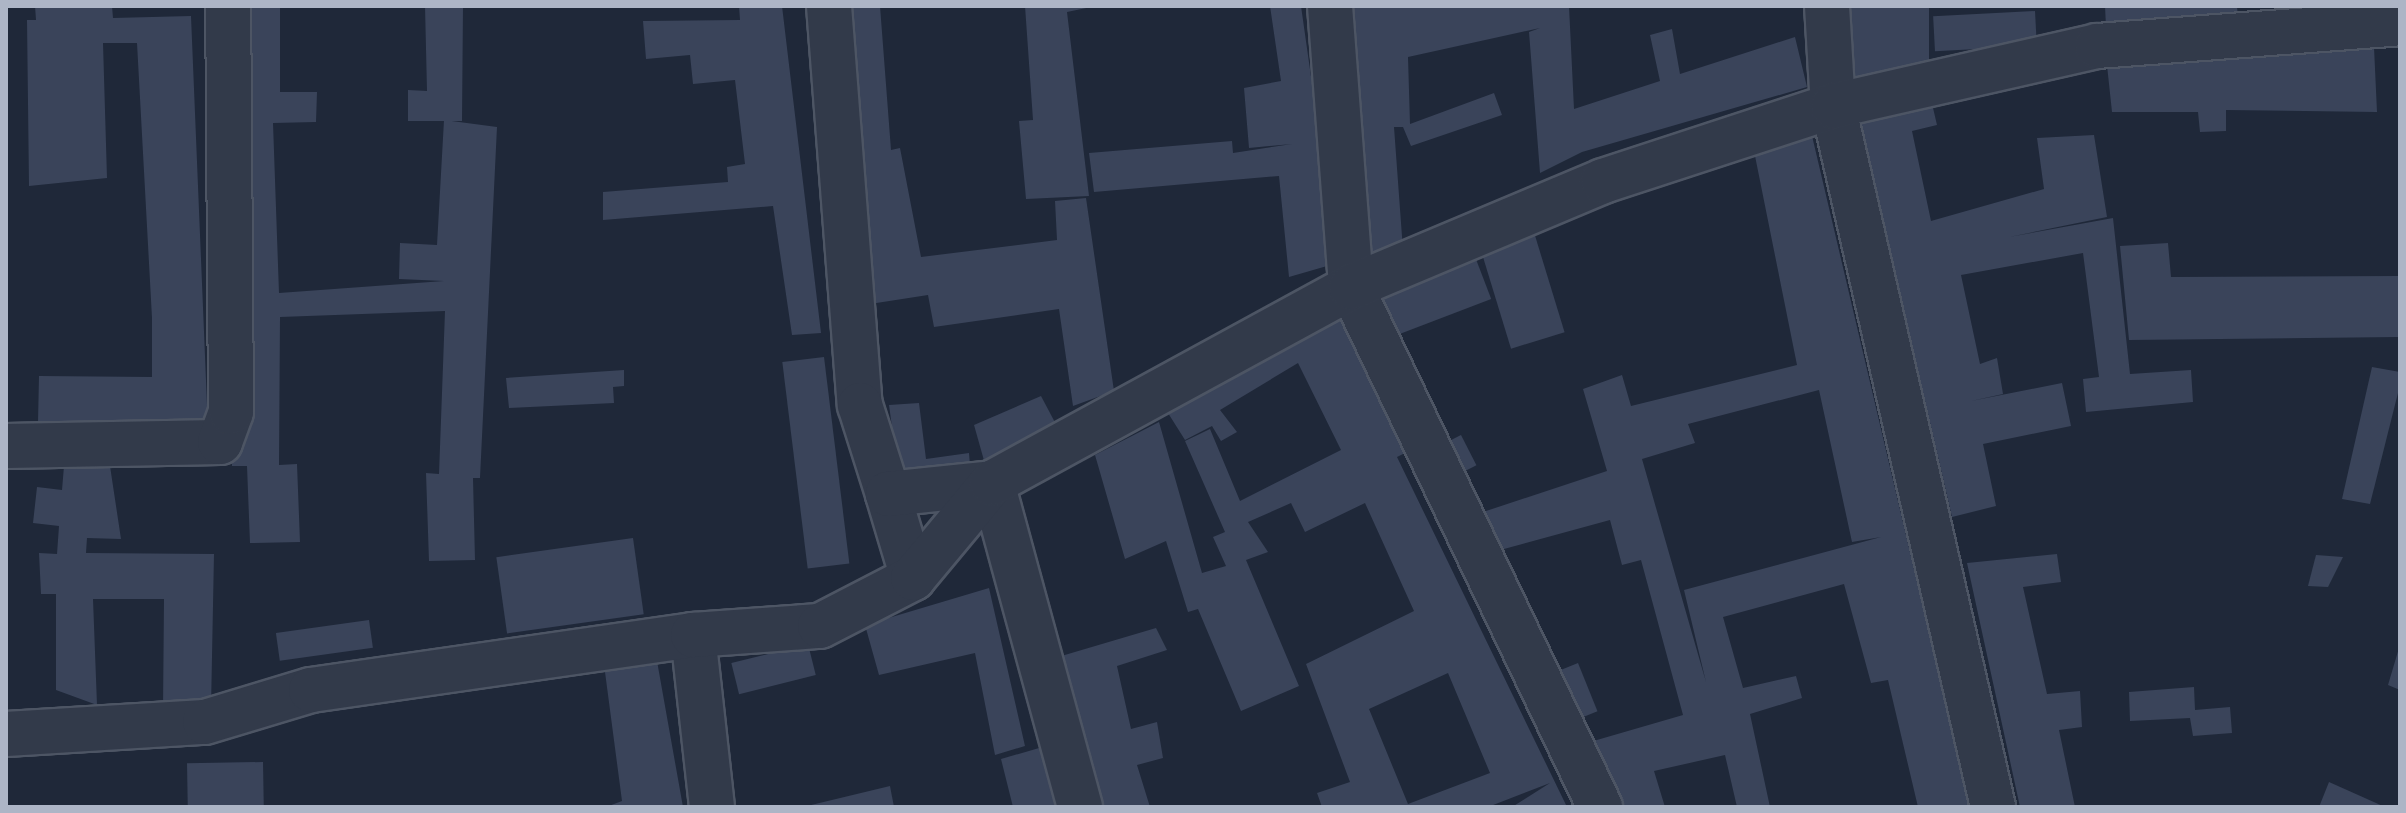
<!DOCTYPE html>
<html>
<head>
<meta charset="utf-8">
<style>
	body { margin:0 }
	#map { position:relative; width:2406px; height:813px; overflow:hidden; background:#1f2839; font-family:Raleway,sans-serif }
	div>[style] { position:absolute }
	.building>* { inset:0; background:#3a445a; transform-origin:0 0 }
	.roads { filter:drop-shadow(2px 0 #4d5564) drop-shadow(-2px 0 #4d5564) drop-shadow(0 2px #4d5564) drop-shadow(0 -2px #4d5564) }
	.minor>* { height:44px; margin:-22px; padding:0 22px; transform-origin:22px; border-radius:22px; background:#323a4a }
	span { translate:-50% -50%; white-space:nowrap; text-align:center; line-height:1.15; -webkit-text-stroke:6px #181f2e; paint-order:stroke }
	.frame { position:absolute; inset:0; border:8px solid #adb5c6; pointer-events:none }
</style>
</head>
<body>
<div id="map">
	<div class="building">
		<i style="clip-path:polygon(35px 6px,112px 6px,113px 18px,191px 16px,208px 429px,38px 422px,39px 376px,152px 377px,152px 318px,137px 43px,103px 43px,107px 178px,29px 186px,27px 20px,36px 20px)"></i>
		<i style="clip-path:polygon(231px 6px,280px 6px,280px 92px,317px 92px,316px 122px,273px 123px,279px 293px,444px 281px,399px 279px,400px 243px,437px 245px,444px 120px,497px 127px,480px 478px,473px 478px,475px 560px,429px 561px,426px 473px,439px 474px,445px 311px,280px 317px,279px 465px,297px 464px,300px 542px,250px 543px,247px 466px,232px 466px)"></i>
		<i style="clip-path:polygon(425px 6px,463px 6px,462px 121px,408px 121px,408px 90px,427px 91px)"></i>
		<i style="clip-path:polygon(739px 6px,782px 6px,821px 333px,792px 335px,773px 206px,603px 220px,603px 192px,728px 182px,727px 167px,745px 164px,735px 80px,693px 84px,690px 55px,646px 59px,643px 21px,740px 20px)"></i>
		<i style="clip-path:polygon(837px 6px,880px 6px,891px 150px,900px 148px,921px 257px,1057px 240px,1055px 201px,1086px 198px,1114px 391px,1073px 406px,1059px 309px,934px 327px,928px 295px,870px 304px)"></i>
		<i style="clip-path:polygon(1025px 6px,1096px 6px,1067px 12px,1089px 196px,1026px 199px,1019px 121px,1033px 120px)"></i>
		<i style="clip-path:polygon(1270px 6px,1301px 6px,1320px 140px,1327px 266px,1289px 277px,1279px 176px,1094px 192px,1089px 153px,1232px 141px,1233px 153px,1292px 144px,1249px 148px,1244px 88px,1281px 81px)"></i>
		<i style="clip-path:polygon(1342px 6px,1569px 6px,1574px 109px,1660px 81px,1650px 35px,1672px 29px,1680px 74px,1795px 37px,1807px 87px,1582px 152px,1540px 173px,1529px 32px,1540px 28px,1408px 57px,1410px 124px,1494px 93px,1502px 115px,1411px 146px,1403px 127px,1394px 127px,1403px 250px,1359px 268px)"></i>
		<i style="left:1849px;top:6px;width:80px;height:71px"></i>
		<i style="clip-path:polygon(2105px 6px,2237px 6px,2238px 20px,2106px 27px)"></i>
		<i style="left:2035px;top:11px;width:35px;height:102px;rotate:87deg"></i>
		<i style="clip-path:polygon(2374px 47px,2377px 112px,2226px 110px,2226px 131px,2200px 132px,2198px 112px,2112px 112px,2106px 56px)"></i>
		<i style="clip-path:polygon(1930px 95px,1937px 125px,1912px 131px,1931px 221px,2044px 189px,2037px 138px,2094px 135px,2107px 217px,2009px 237px,2113px 218px,2130px 374px,2191px 370px,2193px 402px,2086px 412px,2083px 379px,2099px 377px,2083px 253px,1961px 275px,1980px 364px,1997px 358px,2003px 394px,1971px 401px,2062px 383px,2071px 426px,1983px 444px,1996px 506px,1952px 517px,1858px 113px)"></i>
		<i style="clip-path:polygon(evenodd,1809px 123px,1970px 807px,1918px 807px,1888px 680px,1871px 683px,1844px 584px,1723px 617px,1743px 688px,1796px 676px,1802px 698px,1750px 714px,1770px 807px,1737px 807px,1725px 755px,1654px 771px,1665px 807px,1617px 807px,1590px 742px,1683px 715px,1641px 560px,1622px 565px,1610px 520px,1504px 549px,1480px 513px,1607px 471px,1583px 389px,1622px 375px,1631px 406px,1797px 365px,1751px 136px,1809px 123px,1819px 390px,1852px 542px,1881px 537px,1684px 590px,1706px 682px,1642px 459px,1695px 443px,1688px 424px,1819px 390px)"></i>
		<i style="left:1533px;top:229px;width:108px;height:56px;rotate:73deg"></i>
		<i style="left:1469px;top:241px;width:62px;height:110px;rotate:69deg"></i>
		<i style="clip-path:polygon(2168px 243px,2171px 277px,2400px 276px,2398px 337px,2129px 340px,2120px 246px)"></i>
		<i style="clip-path:polygon(evenodd,1341px 309px,1405px 453px,1397px 457px,1567px 807px,1512px 807px,1550px 783px,1488px 807px,1322px 807px,1317px 793px,1350px 782px,1306px 664px,1414px 611px,1365px 503px,1305px 532px,1291px 503px,1248px 522px,1268px 552px,1246px 560px,1299px 686px,1241px 711px,1198px 609px,1188px 612px,1166px 541px,1125px 559px,1095px 455px,1159px 422px,1202px 573px,1226px 566px,1213px 537px,1225px 532px,1185px 441px,1210px 429px,1240px 501px,1341px 450px,1298px 363px,1220px 410px,1237px 432px,1221px 441px,1212px 426px,1185px 440px,1168px 413px,1341px 309px,1448px 673px,1490px 773px,1408px 804px,1369px 709px,1448px 673px)"></i>
		<i style="left:824px;top:357px;width:208px;height:42px;rotate:83deg"></i>
		<i style="clip-path:polygon(2372px 367px,2400px 372px,2400px 385px,2370px 504px,2342px 499px)"></i>
		<i style="clip-path:polygon(624px 370px,624px 386px,613px 387px,614px 403px,509px 408px,506px 378px)"></i>
		<i style="clip-path:polygon(1041px 396px,1059px 430px,985px 464px,974px 425px)"></i>
		<i style="clip-path:polygon(919px 403px,926px 459px,969px 453px,971px 478px,900px 485px,889px 405px)"></i>
		<i style="left:1461px;top:435px;width:34px;height:21px;rotate:63deg"></i>
		<i style="clip-path:polygon(64px 466px,110px 466px,121px 539px,87px 538px,86px 553px,214px 554px,211px 708px,163px 709px,164px 599px,93px 599px,97px 705px,56px 690px,56px 594px,41px 594px,39px 553px,57px 554px,59px 526px,33px 523px,37px 487px,62px 490px)"></i>
		<i style="left:633px;top:538px;width:77px;height:138px;rotate:82deg"></i>
		<i style="clip-path:polygon(2057px 554px,2061px 582px,2023px 587px,2047px 694px,2080px 691px,2082px 727px,2059px 730px,2075px 807px,2020px 807px,1967px 563px)"></i>
		<i style="clip-path:polygon(2316px 555px,2343px 557px,2328px 587px,2308px 586px)"></i>
		<i style="clip-path:polygon(989px 588px,1025px 746px,995px 755px,975px 653px,879px 675px,865px 625px)"></i>
		<i style="left:369px;top:620px;width:28px;height:94px;rotate:82deg"></i>
		<i style="clip-path:polygon(1156px 628px,1167px 650px,1117px 666px,1131px 729px,1157px 722px,1163px 758px,1137px 765px,1150px 807px,1096px 807px,1058px 657px)"></i>
		<i style="left:808px;top:644px;width:32px;height:79px;rotate:76deg"></i>
		<i style="clip-path:polygon(2399px 648px,2400px 648px,2400px 690px,2388px 685px)"></i>
		<i style="clip-path:polygon(657px 661px,683px 807px,606px 807px,622px 801px,605px 672px)"></i>
		<i style="left:1578px;top:663px;width:52px;height:26px;rotate:68deg"></i>
		<i style="clip-path:polygon(2194px 687px,2195px 710px,2230px 707px,2232px 733px,2193px 736px,2190px 718px,2130px 721px,2129px 692px)"></i>
		<i style="clip-path:polygon(1046px 746px,1063px 807px,1013px 807px,1001px 759px)"></i>
		<i style="left:263px;top:762px;width:45px;height:76px;rotate:89deg"></i>
		<i style="clip-path:polygon(2329px 782px,2385px 807px,2319px 807px)"></i>
		<i style="clip-path:polygon(890px 786px,894px 807px,807px 807px,807px 806px)"></i>
	</div>
	<div class="roads">
		<div class="minor">
			<i style="left:829px;top:6px;width:400px;rotate:85.6deg"></i>
			<i style="left:860px;top:405px;width:93px;rotate:72.5deg"></i>
			<i style="left:1330px;top:6px;width:282px;rotate:85.7deg"></i>
			<i style="left:1351px;top:287px;width:577px;rotate:64.41deg"></i>
			<i style="left:1827px;top:6px;width:100px;rotate:86.6deg"></i>
			<i style="left:1833px;top:106px;width:719px;rotate:77.14deg"></i>
			<i style="left:6px;top:446px;width:214px;rotate:-1.1deg"></i>
			<i style="left:220px;top:442px;width:32px;rotate:-70deg"></i>
			<i style="left:231px;top:412px;width:406px;rotate:-90.4deg"></i>
			<i style="left:913px;top:578px;width:88px;rotate:-106.6deg"></i>
			<i style="left:888px;top:494px;width:105px;rotate:-6deg"></i>
			<i style="left:992px;top:483px;width:336px;rotate:74.8deg"></i>
			<i style="left:693px;top:635px;width:173px;rotate:83.7deg"></i>
			<i style="left:6px;top:734px;width:199px;rotate:-3.5deg"></i>
			<i style="left:205px;top:722px;width:111px;rotate:-16.8deg"></i>
			<i style="left:311px;top:690px;width:386px;rotate:-8.2deg"></i>
			<i style="left:693px;top:635px;width:127px;rotate:-4.1deg"></i>
			<i style="left:820px;top:626px;width:105px;rotate:-27.3deg"></i>
			<i style="left:913px;top:578px;width:124px;rotate:-50.3deg"></i>
			<i style="left:992px;top:483px;width:409px;rotate:-28.6deg"></i>
			<i style="left:1351px;top:287px;width:273px;rotate:-22.8deg"></i>
			<i style="left:1603px;top:181px;width:242px;rotate:-18.1deg"></i>
			<i style="left:1833px;top:106px;width:271px;rotate:-12.8deg"></i>
			<i style="left:2097px;top:46px;width:304px;rotate:-4.3deg"></i>
		</div>
	</div>
	<div class="frame"></div>
</div>
</body>
</html>
